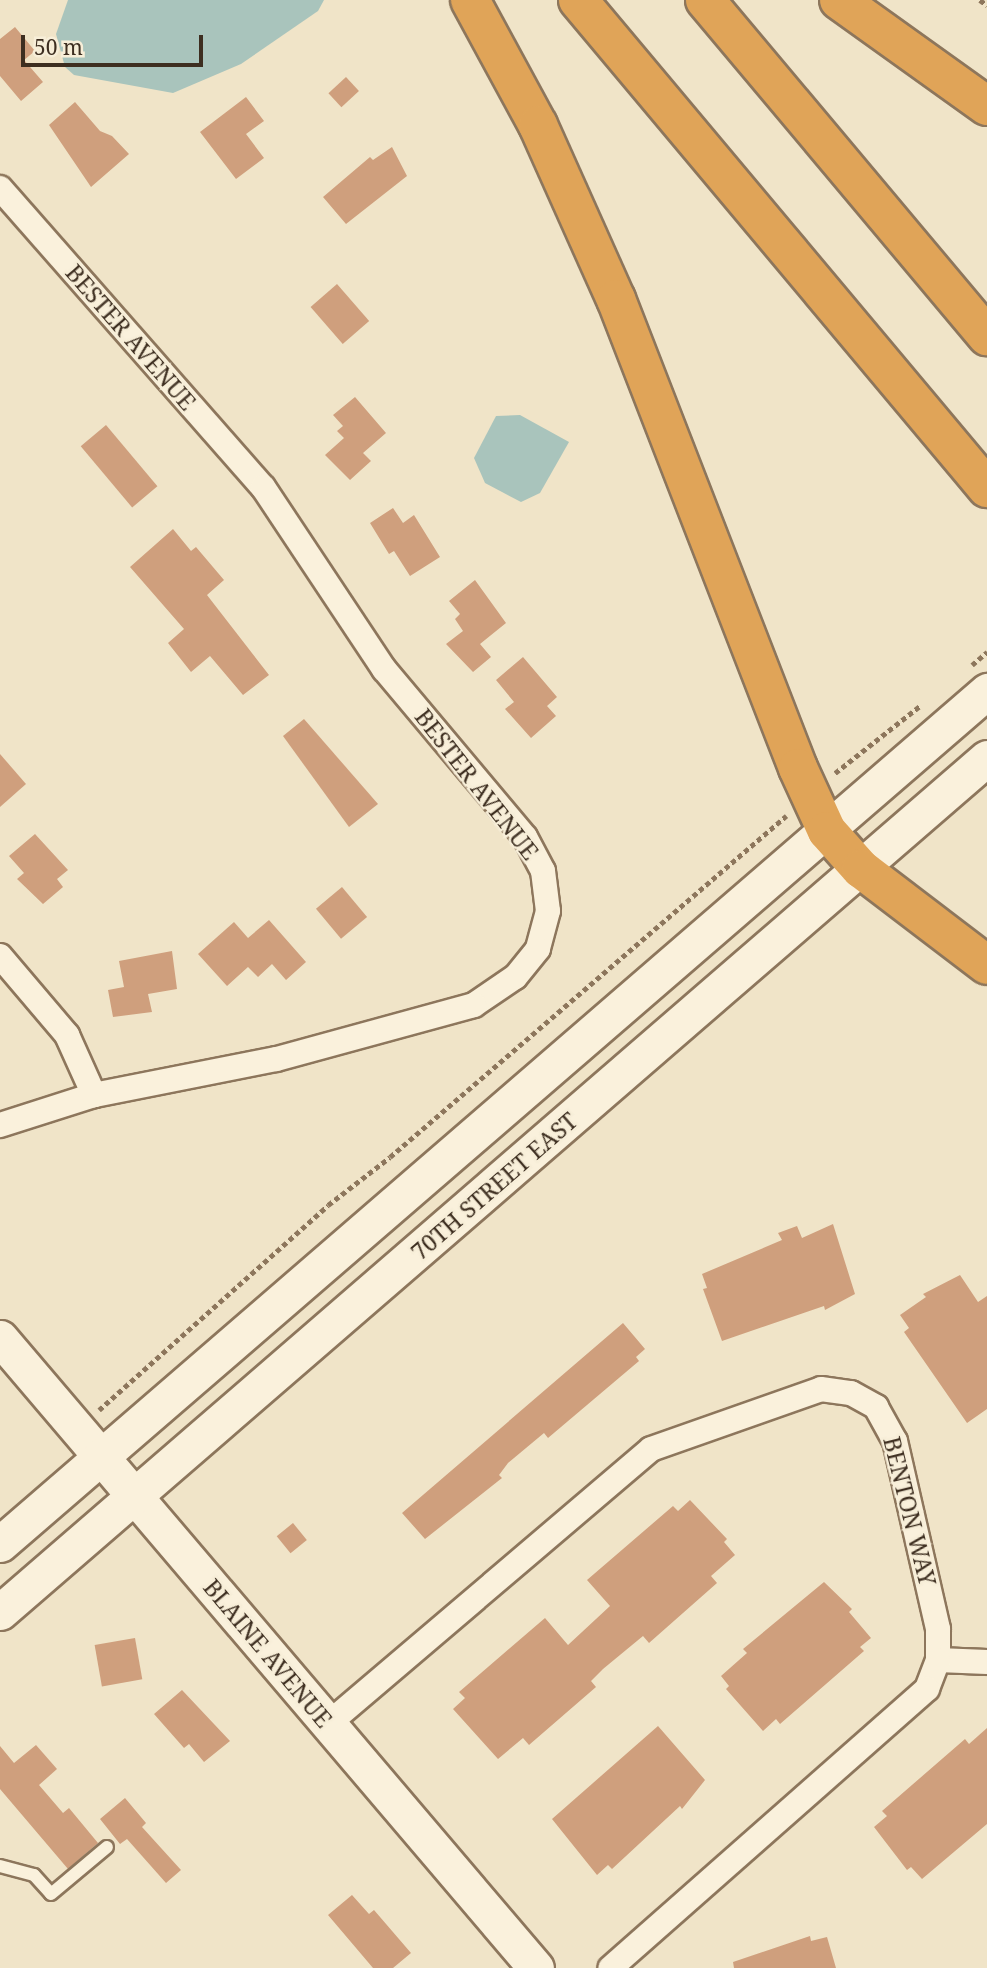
<!DOCTYPE html>
<html>
<head>
<meta charset="utf-8">
<style>
	body { margin:0 }
	#map { position:relative; width:987px; height:1968px; overflow:hidden; background:#f0e4c8; font-family:"Noto Serif",serif }
	div>[style] { position:absolute }
	.water>* { inset:0; background:#a9c4bc }
	.building>* { inset:0; background:#cf9f7d; transform-origin:0 0 }
	.path>* { height:4.5px; margin-top:-2.25px; transform-origin:0; background:repeating-linear-gradient(90deg,#8d765c 0 5px,transparent 0 8.5px) }
	.roads { filter:drop-shadow(2px 0 #8d765c) drop-shadow(-2px 0 #8d765c) drop-shadow(0 2px #8d765c) drop-shadow(0 -2px #8d765c) }
	.lane>* { height:12px; margin:-6px; padding:0 6px; transform-origin:6px; border-radius:6px; background:#faf1dc }
	.street>* { height:24px; margin:-12px; padding:0 12px; transform-origin:12px; border-radius:12px; background:#faf1dc }
	.secondary>* { height:35px; margin:-17.5px; padding:0 17.5px; transform-origin:17.5px; border-radius:17.5px; background:#faf1dc }
	.highway>* { height:38px; margin:-19px; padding:0 19px; transform-origin:19px; border-radius:19px; background:#e0a458 }
	span { translate:-50% -50%; white-space:nowrap; text-align:center; line-height:1.15; -webkit-text-stroke:5px #f7eed8; paint-order:stroke }
	.street-label { font-size:23px; color:#3d2e20 }
	.scale { position:absolute; left:21px; top:35px; width:182px; height:32px; box-sizing:border-box; border:4px solid #3d2e20; border-top:0; padding-left:9px; font-size:21px; line-height:24px; white-space:nowrap; color:#3d2e20; -webkit-text-stroke:5px #f7eed8; paint-order:stroke }
</style>
</head>
<body>
<div id="map">
	<div class="water">
		<i style="clip-path:polygon(68px 0,324px 0,318px 11px,241px 64px,173px 93px,74px 75px,65px 67px,56px 34px)"></i>
		<i style="clip-path:polygon(520px 415px,569px 442px,540px 493px,521px 502px,485px 483px,474px 458px,496px 416px)"></i>
	</div>
	<div class="building">
		<i style="clip-path:polygon(15px 27px,35px 51px,24px 60px,43px 82px,21px 101px,0 76px,0 39px)"></i>
		<i style="left:346px;top:77px;width:19px;height:24px;rotate:47deg"></i>
		<i style="clip-path:polygon(246px 97px,264px 121px,246px 134px,264px 158px,236px 179px,200px 132px)"></i>
		<i style="clip-path:polygon(75px 102px,100px 131px,112px 136px,129px 154px,91px 187px,49px 125px)"></i>
		<i style="clip-path:polygon(392px 147px,407px 176px,346px 224px,323px 197px,370px 157px,373px 160px)"></i>
		<i style="left:337px;top:284px;width:49px;height:35px;rotate:49deg"></i>
		<i style="clip-path:polygon(355px 397px,386px 433px,363px 453px,371px 461px,350px 480px,325px 455px,344px 438px,337px 431px,343px 426px,333px 415px)"></i>
		<i style="left:106px;top:425px;width:80px;height:33px;rotate:50deg"></i>
		<i style="clip-path:polygon(393px 508px,403px 523px,414px 515px,440px 557px,410px 576px,394px 551px,389px 554px,370px 523px)"></i>
		<i style="clip-path:polygon(173px 529px,191px 551px,196px 547px,224px 580px,207px 595px,269px 675px,243px 695px,210px 656px,191px 672px,168px 643px,184px 629px,130px 567px)"></i>
		<i style="clip-path:polygon(475px 580px,506px 623px,480px 644px,491px 657px,473px 672px,446px 644px,463px 631px,455px 619px,460px 614px,449px 601px)"></i>
		<i style="clip-path:polygon(523px 657px,557px 697px,547px 706px,556px 716px,531px 738px,505px 709px,514px 702px,496px 680px)"></i>
		<i style="clip-path:polygon(304px 719px,378px 804px,349px 827px,283px 736px)"></i>
		<i style="clip-path:polygon(0 754px,26px 784px,0 807px)"></i>
		<i style="clip-path:polygon(35px 834px,68px 870px,57px 879px,63px 887px,43px 904px,17px 879px,24px 873px,9px 856px)"></i>
		<i style="left:342px;top:887px;width:39px;height:34px;rotate:50deg"></i>
		<i style="clip-path:polygon(269px 920px,306px 962px,286px 980px,272px 964px,258px 977px,248px 967px,227px 986px,198px 954px,234px 922px,248px 938px)"></i>
		<i style="clip-path:polygon(172px 951px,177px 989px,148px 994px,152px 1012px,113px 1017px,108px 990px,124px 987px,119px 961px)"></i>
		<i style="clip-path:polygon(833px 1224px,855px 1294px,825px 1310px,824px 1306px,722px 1341px,703px 1289px,707px 1288px,702px 1274px,782px 1240px,778px 1233px,797px 1226px,802px 1238px)"></i>
		<i style="clip-path:polygon(960px 1275px,978px 1302px,987px 1296px,987px 1409px,967px 1423px,904px 1332px,909px 1328px,900px 1315px,926px 1297px,923px 1294px)"></i>
		<i style="clip-path:polygon(623px 1323px,645px 1349px,636px 1357px,639px 1361px,548px 1438px,544px 1433px,508px 1463px,499px 1475px,502px 1478px,425px 1539px,402px 1513px)"></i>
		<i style="clip-path:polygon(690px 1500px,727px 1539px,724px 1542px,735px 1555px,711px 1576px,717px 1583px,649px 1643px,643px 1636px,603px 1669px,591px 1681px,596px 1687px,529px 1745px,523px 1738px,498px 1759px,453px 1709px,465px 1698px,459px 1692px,545px 1618px,568px 1645px,610px 1606px,587px 1580px,673px 1506px,678px 1511px)"></i>
		<i style="left:293px;top:1523px;width:22px;height:21px;rotate:51deg"></i>
		<i style="clip-path:polygon(824px 1582px,852px 1609px,849px 1612px,871px 1638px,860px 1647px,864px 1651px,780px 1724px,776px 1719px,763px 1731px,726px 1689px,729px 1686px,721px 1676px,747px 1653px,743px 1649px)"></i>
		<i style="left:135px;top:1638px;width:42px;height:41px;rotate:80deg"></i>
		<i style="clip-path:polygon(182px 1690px,230px 1741px,204px 1762px,189px 1744px,184px 1748px,154px 1714px)"></i>
		<i style="clip-path:polygon(658px 1726px,705px 1780px,682px 1809px,680px 1806px,612px 1869px,608px 1865px,597px 1875px,552px 1819px)"></i>
		<i style="clip-path:polygon(987px 1728px,987px 1824px,922px 1879px,911px 1867px,907px 1870px,874px 1827px,887px 1816px,882px 1811px,965px 1739px,969px 1744px)"></i>
		<i style="clip-path:polygon(36px 1745px,57px 1769px,39px 1785px,63px 1813px,69px 1808px,98px 1843px,68px 1869px,0 1789px,0 1746px,14px 1763px)"></i>
		<i style="clip-path:polygon(125px 1798px,146px 1823px,142px 1827px,181px 1870px,166px 1883px,127px 1839px,120px 1844px,100px 1819px)"></i>
		<i style="clip-path:polygon(352px 1895px,369px 1914px,374px 1910px,411px 1953px,393px 1968px,373px 1968px,328px 1915px)"></i>
		<i style="clip-path:polygon(810px 1936px,811px 1941px,827px 1937px,836px 1968px,734px 1968px,733px 1962px)"></i>
	</div>
	<div class="path">
		<i style="left:980px;top:0;width:9px;rotate:36deg"></i>
		<i style="left:972px;top:665px;width:20px;rotate:-41deg"></i>
		<i style="left:835px;top:773px;width:110px;rotate:-38.3deg"></i>
		<i style="left:99px;top:1410px;width:307px;rotate:-41.8deg"></i>
		<i style="left:328px;top:1205px;width:78px;rotate:-37.7deg"></i>
		<i style="left:390px;top:1157px;width:523px;rotate:-40.73deg"></i>
	</div>
	<div class="roads">
		<div class="lane">
			<i style="left:0;top:1866px;width:35px;rotate:15deg"></i>
			<i style="left:34px;top:1875px;width:25px;rotate:48deg"></i>
			<i style="left:51px;top:1894px;width:73px;rotate:-40deg"></i>
		</div>
		<div class="street">
			<i style="left:0;top:188px;width:398px;rotate:48.7deg"></i>
			<i style="left:263px;top:487px;width:219px;rotate:56.4deg"></i>
			<i style="left:384px;top:669px;width:219px;rotate:50deg"></i>
			<i style="left:525px;top:837px;width:38px;rotate:62deg"></i>
			<i style="left:543px;top:871px;width:40px;rotate:82.9deg"></i>
			<i style="left:548px;top:911px;width:39px;rotate:105deg"></i>
			<i style="left:538px;top:949px;width:36px;rotate:129deg"></i>
			<i style="left:515px;top:977px;width:50px;rotate:145.7deg"></i>
			<i style="left:474px;top:1005px;width:205px;rotate:164.7deg"></i>
			<i style="left:276px;top:1059px;width:186px;rotate:168.8deg"></i>
			<i style="left:94px;top:1095px;width:99px;rotate:162.3deg"></i>
			<i style="left:0;top:956px;width:104px;rotate:49.7deg"></i>
			<i style="left:67px;top:1035px;width:66px;rotate:65.8deg"></i>
			<i style="left:938px;top:1660px;width:49px;rotate:2.3deg"></i>
			<i style="left:328px;top:1724px;width:424px;rotate:-40.4deg"></i>
			<i style="left:651px;top:1449px;width:180px;rotate:-19.4deg"></i>
			<i style="left:821px;top:1389px;width:30px;rotate:8deg"></i>
			<i style="left:851px;top:1393px;width:29px;rotate:29deg"></i>
			<i style="left:876px;top:1407px;width:39px;rotate:61deg"></i>
			<i style="left:895px;top:1441px;width:193px;rotate:77.1deg"></i>
			<i style="left:938px;top:1629px;width:31px;rotate:90deg"></i>
			<i style="left:938px;top:1660px;width:31px;rotate:111deg"></i>
			<i style="left:927px;top:1689px;width:422px;rotate:138.6deg"></i>
		</div>
		<div class="secondary">
			<i style="left:0;top:1338px;width:827px;rotate:49.61deg"></i>
			<i style="left:0;top:1544px;width:1305px;rotate:-40.83deg"></i>
			<i style="left:0;top:1612px;width:1305px;rotate:-40.87deg"></i>
		</div>
		<div class="highway">
			<i style="left:470px;top:0;width:142px;rotate:61.5deg"></i>
			<i style="left:538px;top:125px;width:191px;rotate:65.9deg"></i>
			<i style="left:616px;top:299px;width:503px;rotate:68.79deg"></i>
			<i style="left:798px;top:768px;width:69px;rotate:65.3deg"></i>
			<i style="left:827px;top:831px;width:51px;rotate:48.2deg"></i>
			<i style="left:861px;top:869px;width:158px;rotate:37.3deg"></i>
			<i style="left:578px;top:0;width:637px;rotate:50.03deg"></i>
			<i style="left:705px;top:0;width:439px;rotate:50deg"></i>
			<i style="left:839px;top:0;width:182px;rotate:35.6deg"></i>
		</div>
	</div>
	<div class="street-label">
		<span style="left:131px;top:337px;rotate:49deg">BESTER AVENUE</span>
		<span style="left:477px;top:784px;rotate:52deg">BESTER AVENUE</span>
		<span style="left:494px;top:1186px;rotate:-41deg">70TH STREET EAST</span>
		<span style="left:910px;top:1511px;rotate:76deg">BENTON WAY</span>
		<span style="left:268px;top:1653px;rotate:50deg">BLAINE AVENUE</span>
	</div>
	<div class="scale">50 m</div>
</div>
</body>
</html>
